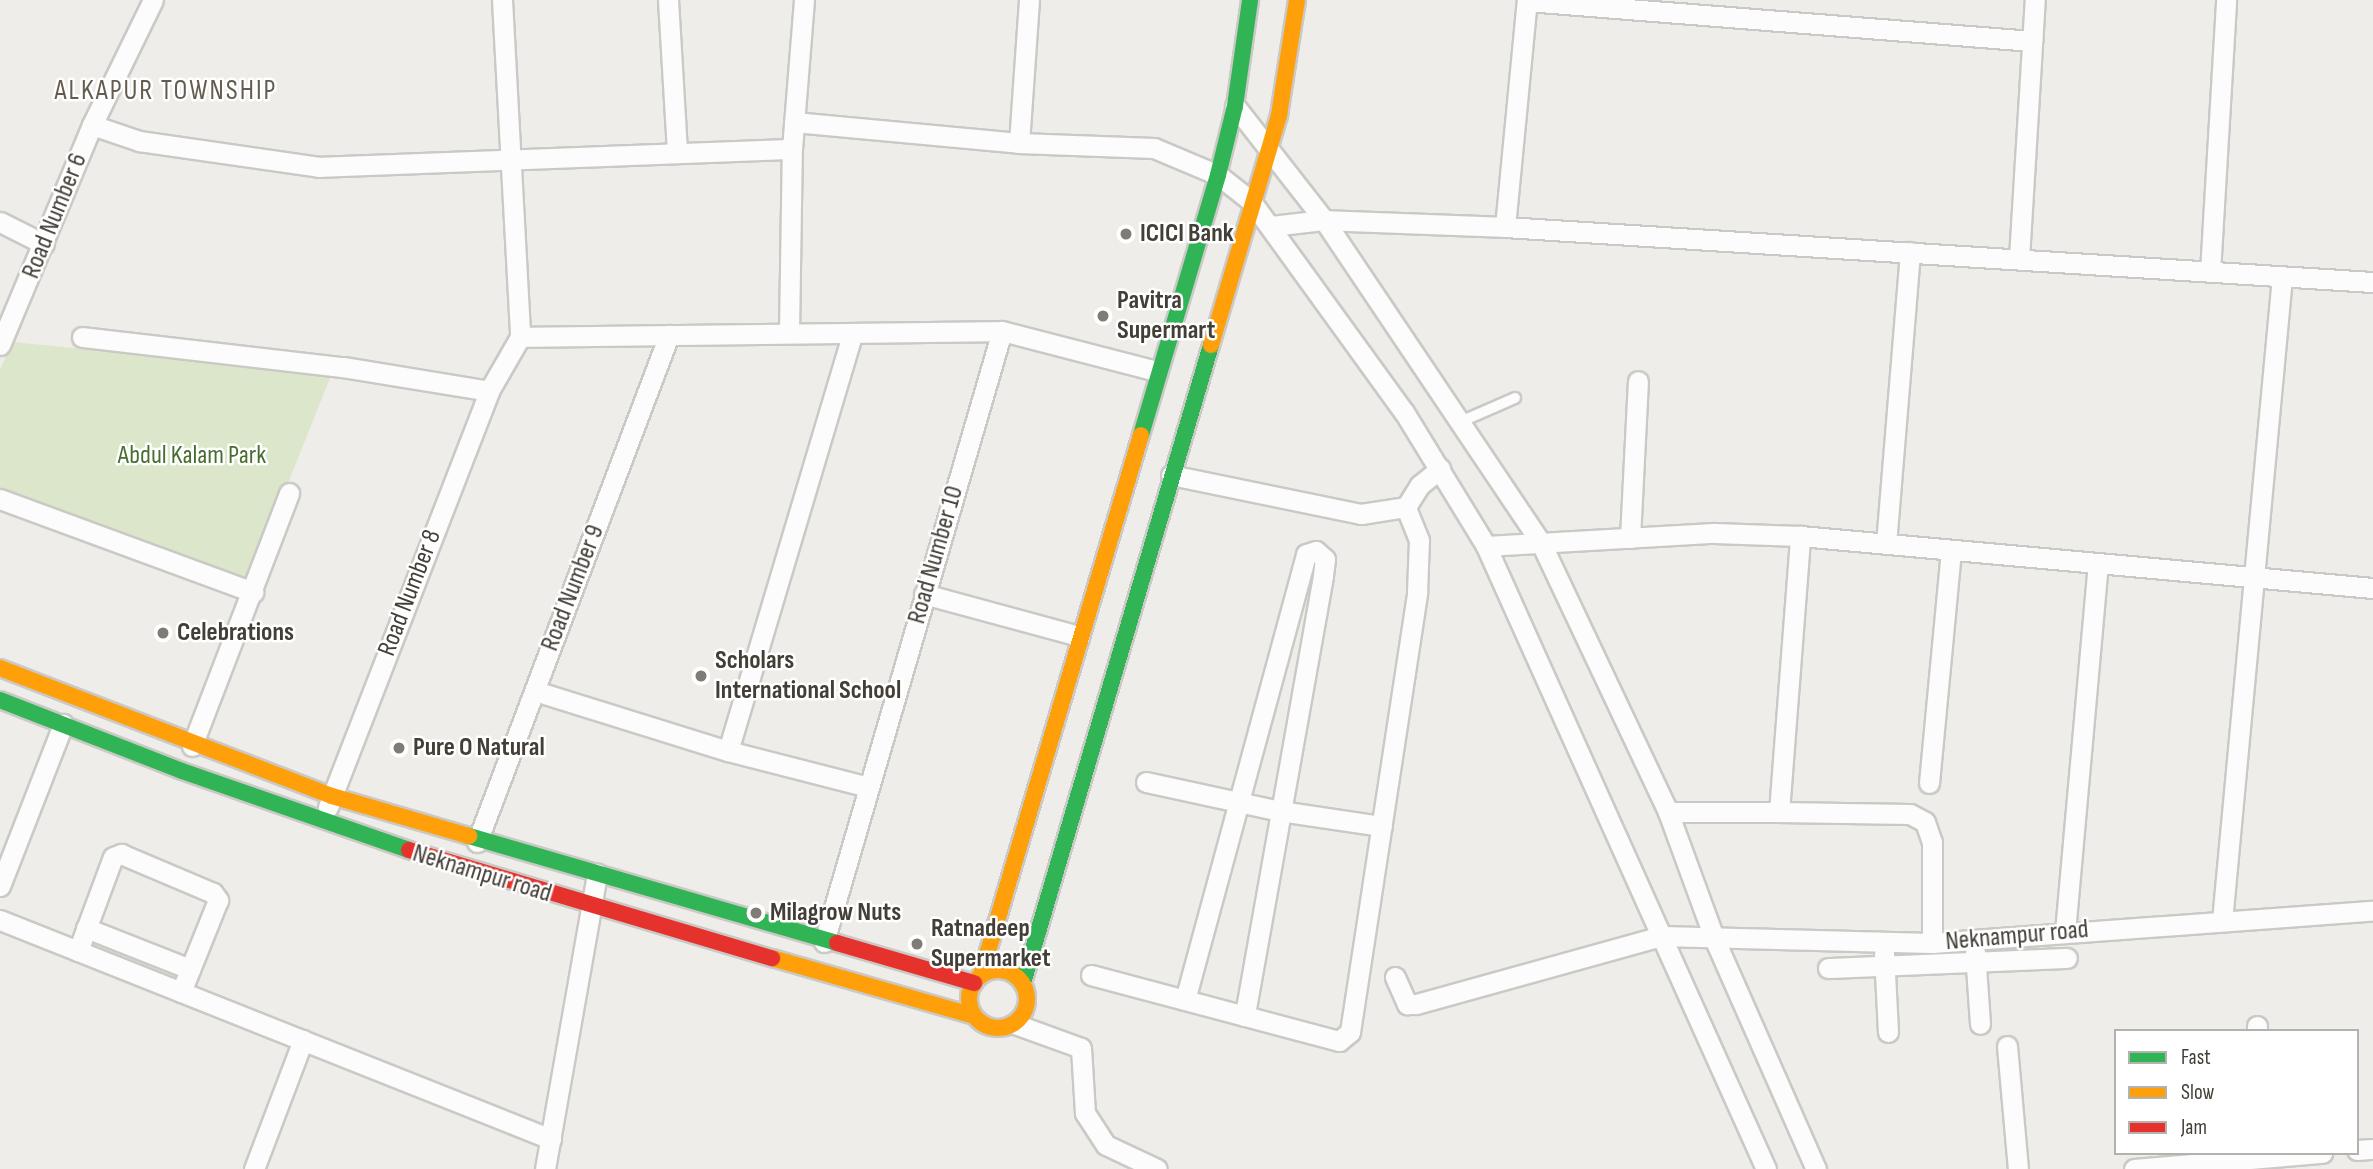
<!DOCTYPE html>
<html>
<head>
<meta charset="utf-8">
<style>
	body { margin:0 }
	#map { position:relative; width:2373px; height:1169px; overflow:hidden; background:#eeede9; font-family:"Sofia Sans Condensed",sans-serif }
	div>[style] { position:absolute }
	.green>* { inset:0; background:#dbe6cb }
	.roads { filter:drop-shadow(2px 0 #cac9c5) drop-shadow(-2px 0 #cac9c5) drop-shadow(0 2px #cac9c5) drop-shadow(0 -2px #cac9c5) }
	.lane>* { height:10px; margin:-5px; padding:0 5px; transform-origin:5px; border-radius:5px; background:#fcfcfc }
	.street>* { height:19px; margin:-9.5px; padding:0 9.5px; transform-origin:9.5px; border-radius:9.5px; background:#fcfcfc }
	.fast>* { height:16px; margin:-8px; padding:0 8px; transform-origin:8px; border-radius:8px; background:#30b455 }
	.slow>* { height:16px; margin:-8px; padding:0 8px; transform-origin:8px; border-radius:8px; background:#ff9f0a }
	.slow>.ring { margin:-8px; padding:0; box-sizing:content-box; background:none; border:16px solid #ff9f0a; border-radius:50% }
	.jam>* { height:16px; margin:-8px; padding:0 8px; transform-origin:8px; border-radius:8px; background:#e5322d }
	.dots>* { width:19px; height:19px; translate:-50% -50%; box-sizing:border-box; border:4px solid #fff; border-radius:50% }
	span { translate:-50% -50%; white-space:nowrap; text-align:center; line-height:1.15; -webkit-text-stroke:5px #fff; paint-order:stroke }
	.street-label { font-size:26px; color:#433e36 }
	.poi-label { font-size:26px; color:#433e36; font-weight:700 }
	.left { translate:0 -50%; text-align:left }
	.park-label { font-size:26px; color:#476e30 }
	.neighbourhood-label { font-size:28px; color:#645c4f; letter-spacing:2px }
	.legend { position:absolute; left:2114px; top:1029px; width:245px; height:126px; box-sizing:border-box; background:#fff; border:2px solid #b4b2af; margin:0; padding:9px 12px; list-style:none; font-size:21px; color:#433e36 }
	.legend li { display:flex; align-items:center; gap:14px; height:35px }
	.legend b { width:35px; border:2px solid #b4b2af }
</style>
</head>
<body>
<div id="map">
	<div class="green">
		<i style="clip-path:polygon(12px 342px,332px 373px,249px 581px,0 488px,0 370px)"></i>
	</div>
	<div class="roads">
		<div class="lane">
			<i style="left:1460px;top:422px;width:60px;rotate:-23.6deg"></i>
		</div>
		<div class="street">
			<i style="left:502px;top:0;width:337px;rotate:86.9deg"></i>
			<i style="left:668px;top:0;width:153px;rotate:86.6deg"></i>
			<i style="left:1527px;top:1px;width:507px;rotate:4.53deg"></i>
			<i style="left:1235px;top:106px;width:145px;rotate:52deg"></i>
			<i style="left:1324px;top:220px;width:389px;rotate:56.1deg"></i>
			<i style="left:1541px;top:543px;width:297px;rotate:64.7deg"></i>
			<i style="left:1668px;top:812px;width:134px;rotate:69.9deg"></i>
			<i style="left:1714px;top:938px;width:253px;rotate:66.2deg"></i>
			<i style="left:794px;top:122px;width:226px;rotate:5.3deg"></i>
			<i style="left:1019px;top:143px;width:135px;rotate:2.1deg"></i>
			<i style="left:1154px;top:148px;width:69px;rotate:22.9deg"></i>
			<i style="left:1218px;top:175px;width:42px;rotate:38.2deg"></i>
			<i style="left:1251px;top:201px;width:261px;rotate:54.1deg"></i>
			<i style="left:1404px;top:412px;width:157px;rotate:58.5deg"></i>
			<i style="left:1486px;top:546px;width:683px;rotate:65.8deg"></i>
			<i style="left:92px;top:125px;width:50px;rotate:18.8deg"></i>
			<i style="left:139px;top:141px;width:182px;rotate:8.2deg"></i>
			<i style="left:319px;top:167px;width:473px;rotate:-2.2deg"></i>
			<i style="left:792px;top:149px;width:149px;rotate:-85.4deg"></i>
			<i style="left:1019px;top:143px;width:143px;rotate:-86deg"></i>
			<i style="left:0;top:222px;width:49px;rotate:26.6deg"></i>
			<i style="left:1271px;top:226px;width:53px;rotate:-6.5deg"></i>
			<i style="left:1324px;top:220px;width:181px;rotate:2.2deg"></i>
			<i style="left:1505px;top:227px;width:870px;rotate:3.63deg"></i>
			<i style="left:1505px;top:227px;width:228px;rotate:-84.5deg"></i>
			<i style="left:2019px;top:258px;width:258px;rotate:-86.5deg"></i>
			<i style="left:2210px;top:272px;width:272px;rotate:-86.6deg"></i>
			<i style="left:789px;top:332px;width:183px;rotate:-89.1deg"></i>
			<i style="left:82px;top:337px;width:263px;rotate:6.6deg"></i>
			<i style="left:343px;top:367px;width:148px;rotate:9.3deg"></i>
			<i style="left:0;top:345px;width:238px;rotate:-67.3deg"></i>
			<i style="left:92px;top:125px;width:139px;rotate:-64deg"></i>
			<i style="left:1171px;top:475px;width:194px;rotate:11.6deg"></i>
			<i style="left:1361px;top:514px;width:46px;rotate:-8.8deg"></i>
			<i style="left:0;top:499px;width:270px;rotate:20.2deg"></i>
			<i style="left:1630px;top:538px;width:157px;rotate:-87.1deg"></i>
			<i style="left:1886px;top:544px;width:293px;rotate:-85.3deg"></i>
			<i style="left:1486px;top:546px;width:228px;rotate:-3.3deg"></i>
			<i style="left:1714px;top:533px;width:86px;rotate:2deg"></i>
			<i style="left:1800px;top:536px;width:575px;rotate:5.19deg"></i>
			<i style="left:924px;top:594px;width:161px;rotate:15.2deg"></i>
			<i style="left:535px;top:691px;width:202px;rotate:17.3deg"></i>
			<i style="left:728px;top:751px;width:145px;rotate:14.4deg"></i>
			<i style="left:192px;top:746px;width:271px;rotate:-69deg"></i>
			<i style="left:728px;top:751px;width:436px;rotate:-73.4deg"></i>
			<i style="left:1146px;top:782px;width:137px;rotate:12.2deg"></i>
			<i style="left:1280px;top:811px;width:103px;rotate:8.4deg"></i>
			<i style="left:1929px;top:783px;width:232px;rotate:-84.6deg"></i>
			<i style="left:328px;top:807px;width:446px;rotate:-68.8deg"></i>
			<i style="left:489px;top:391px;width:62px;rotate:-60.1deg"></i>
			<i style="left:520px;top:337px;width:482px;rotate:-0.7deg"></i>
			<i style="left:1002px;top:331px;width:160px;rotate:14.5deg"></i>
			<i style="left:1668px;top:812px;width:111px"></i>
			<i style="left:1779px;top:812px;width:277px;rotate:-85.6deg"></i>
			<i style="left:1779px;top:812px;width:131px;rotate:0.9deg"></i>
			<i style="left:1910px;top:814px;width:17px;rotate:28deg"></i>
			<i style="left:1925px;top:822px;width:21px;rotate:71deg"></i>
			<i style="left:1932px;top:842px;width:101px;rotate:90deg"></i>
			<i style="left:477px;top:842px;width:542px;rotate:-69.26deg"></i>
			<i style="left:0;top:886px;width:174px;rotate:-68.7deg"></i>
			<i style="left:0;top:920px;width:593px;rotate:21.68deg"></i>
			<i style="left:2222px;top:921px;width:647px;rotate:-84.68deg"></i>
			<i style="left:86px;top:928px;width:112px;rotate:21.5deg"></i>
			<i style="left:2065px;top:932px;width:369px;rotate:-84.9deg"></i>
			<i style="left:824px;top:942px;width:636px;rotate:-73.76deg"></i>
			<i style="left:78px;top:951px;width:100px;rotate:-69.6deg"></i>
			<i style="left:113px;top:857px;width:9px;rotate:-21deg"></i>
			<i style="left:121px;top:854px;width:100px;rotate:23deg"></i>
			<i style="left:213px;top:893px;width:9px;rotate:54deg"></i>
			<i style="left:218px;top:900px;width:99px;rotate:111.9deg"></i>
			<i style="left:1975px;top:952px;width:72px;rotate:86deg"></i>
			<i style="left:1884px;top:953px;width:79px;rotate:87.1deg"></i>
			<i style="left:1828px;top:968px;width:239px;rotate:-2.4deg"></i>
			<i style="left:1091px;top:975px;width:257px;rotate:14.9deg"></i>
			<i style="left:1339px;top:1041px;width:14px;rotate:-39deg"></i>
			<i style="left:1350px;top:1032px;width:445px;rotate:-81.3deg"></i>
			<i style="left:1417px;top:592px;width:52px;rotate:-87.8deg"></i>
			<i style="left:1419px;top:540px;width:35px;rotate:-112deg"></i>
			<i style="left:1406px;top:507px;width:26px;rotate:-58deg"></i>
			<i style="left:1420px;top:485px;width:26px;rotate:-39deg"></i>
			<i style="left:1395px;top:977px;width:30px;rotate:66deg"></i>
			<i style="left:1407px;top:1004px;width:9px"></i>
			<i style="left:1416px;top:1004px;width:254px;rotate:-15.5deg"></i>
			<i style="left:1661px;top:936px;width:271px;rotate:1.5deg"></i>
			<i style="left:1932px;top:943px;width:442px;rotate:-4.2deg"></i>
			<i style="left:1185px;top:1000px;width:462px;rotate:-74.8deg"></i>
			<i style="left:1306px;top:554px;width:10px;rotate:-17deg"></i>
			<i style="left:1316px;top:551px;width:12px;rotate:42deg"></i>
			<i style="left:1325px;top:559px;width:17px;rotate:97deg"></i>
			<i style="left:1323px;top:576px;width:447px;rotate:100.1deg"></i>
			<i style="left:1015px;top:1024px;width:70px;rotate:20deg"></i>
			<i style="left:1081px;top:1048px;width:65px;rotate:86.5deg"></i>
			<i style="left:1085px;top:1113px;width:38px;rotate:57deg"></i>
			<i style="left:1106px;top:1145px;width:56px;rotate:25.2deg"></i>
			<i style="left:2257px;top:1026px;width:5px;rotate:90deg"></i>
			<i style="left:2007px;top:1046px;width:123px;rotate:84.9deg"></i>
			<i style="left:2357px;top:1150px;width:16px;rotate:-4deg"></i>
			<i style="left:254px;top:1169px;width:138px;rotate:-69.2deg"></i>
			<i style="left:545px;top:1169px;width:300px;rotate:-80deg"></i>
			<i style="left:2134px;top:1169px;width:189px;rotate:-4.9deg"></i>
		</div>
		<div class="fast">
			<i style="left:1141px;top:435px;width:271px;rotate:-73.5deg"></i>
			<i style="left:1218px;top:175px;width:71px;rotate:-76.2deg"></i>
			<i style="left:1235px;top:106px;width:107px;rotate:-81.9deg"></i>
			<i style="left:0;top:700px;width:195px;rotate:21.3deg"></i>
			<i style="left:182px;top:771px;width:240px;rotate:19.2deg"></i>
			<i style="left:469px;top:836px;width:383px;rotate:16.2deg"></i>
			<i style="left:1023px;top:983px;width:665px;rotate:-73.58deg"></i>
		</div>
		<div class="slow">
			<i style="left:1211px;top:345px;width:240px;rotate:-73.5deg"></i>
			<i style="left:1279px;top:115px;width:116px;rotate:-81.1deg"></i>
			<i style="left:0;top:668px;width:356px;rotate:21.1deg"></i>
			<i style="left:332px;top:796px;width:143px;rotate:16.3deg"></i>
			<i style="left:772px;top:958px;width:210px;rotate:16deg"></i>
			<i class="ring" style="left:969px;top:970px;width:42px;height:42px"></i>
			<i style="left:981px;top:975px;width:563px;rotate:-73.5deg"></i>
		</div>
		<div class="jam">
			<i style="left:409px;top:850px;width:379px;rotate:16.6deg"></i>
			<i style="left:837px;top:943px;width:143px;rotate:16.3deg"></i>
		</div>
	</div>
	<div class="dots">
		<i style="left:1126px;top:234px;background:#7f7b75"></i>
		<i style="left:1103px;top:316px;background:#7f7b75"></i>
		<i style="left:163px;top:633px;background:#7f7b75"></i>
		<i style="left:701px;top:676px;background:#7f7b75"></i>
		<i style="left:399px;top:748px;background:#7f7b75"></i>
		<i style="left:756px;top:913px;background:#7f7b75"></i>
		<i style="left:917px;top:944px;background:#7f7b75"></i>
	</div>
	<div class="street-label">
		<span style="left:55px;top:216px;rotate:-68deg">Road Number 6</span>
		<span style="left:936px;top:555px;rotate:-74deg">Road Number 10</span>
		<span style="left:573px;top:588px;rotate:-69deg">Road Number 9</span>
		<span style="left:410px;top:593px;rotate:-69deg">Road Number 8</span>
		<span style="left:482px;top:874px;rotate:17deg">Neknampur road</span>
		<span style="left:2017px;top:936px;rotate:-5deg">Neknampur road</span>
	</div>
	<div class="poi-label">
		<span class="left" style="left:1140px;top:234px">ICICI Bank</span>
		<span class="left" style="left:1117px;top:316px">Pavitra<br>Supermart</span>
		<span class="left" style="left:177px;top:633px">Celebrations</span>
		<span class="left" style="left:715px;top:676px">Scholars<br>International School</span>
		<span class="left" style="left:413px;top:748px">Pure O Natural</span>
		<span class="left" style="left:770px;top:913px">Milagrow Nuts</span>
		<span class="left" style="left:931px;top:944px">Ratnadeep<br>Supermarket</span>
	</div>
	<div class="park-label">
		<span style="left:192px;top:456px">Abdul Kalam Park</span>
	</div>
	<div class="neighbourhood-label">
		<span style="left:166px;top:91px">ALKAPUR TOWNSHIP</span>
	</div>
	<ul class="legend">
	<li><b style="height:9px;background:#30b455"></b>Fast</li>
	<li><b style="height:9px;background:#ff9f0a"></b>Slow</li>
	<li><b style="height:9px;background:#e5322d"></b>Jam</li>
	</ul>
</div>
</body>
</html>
